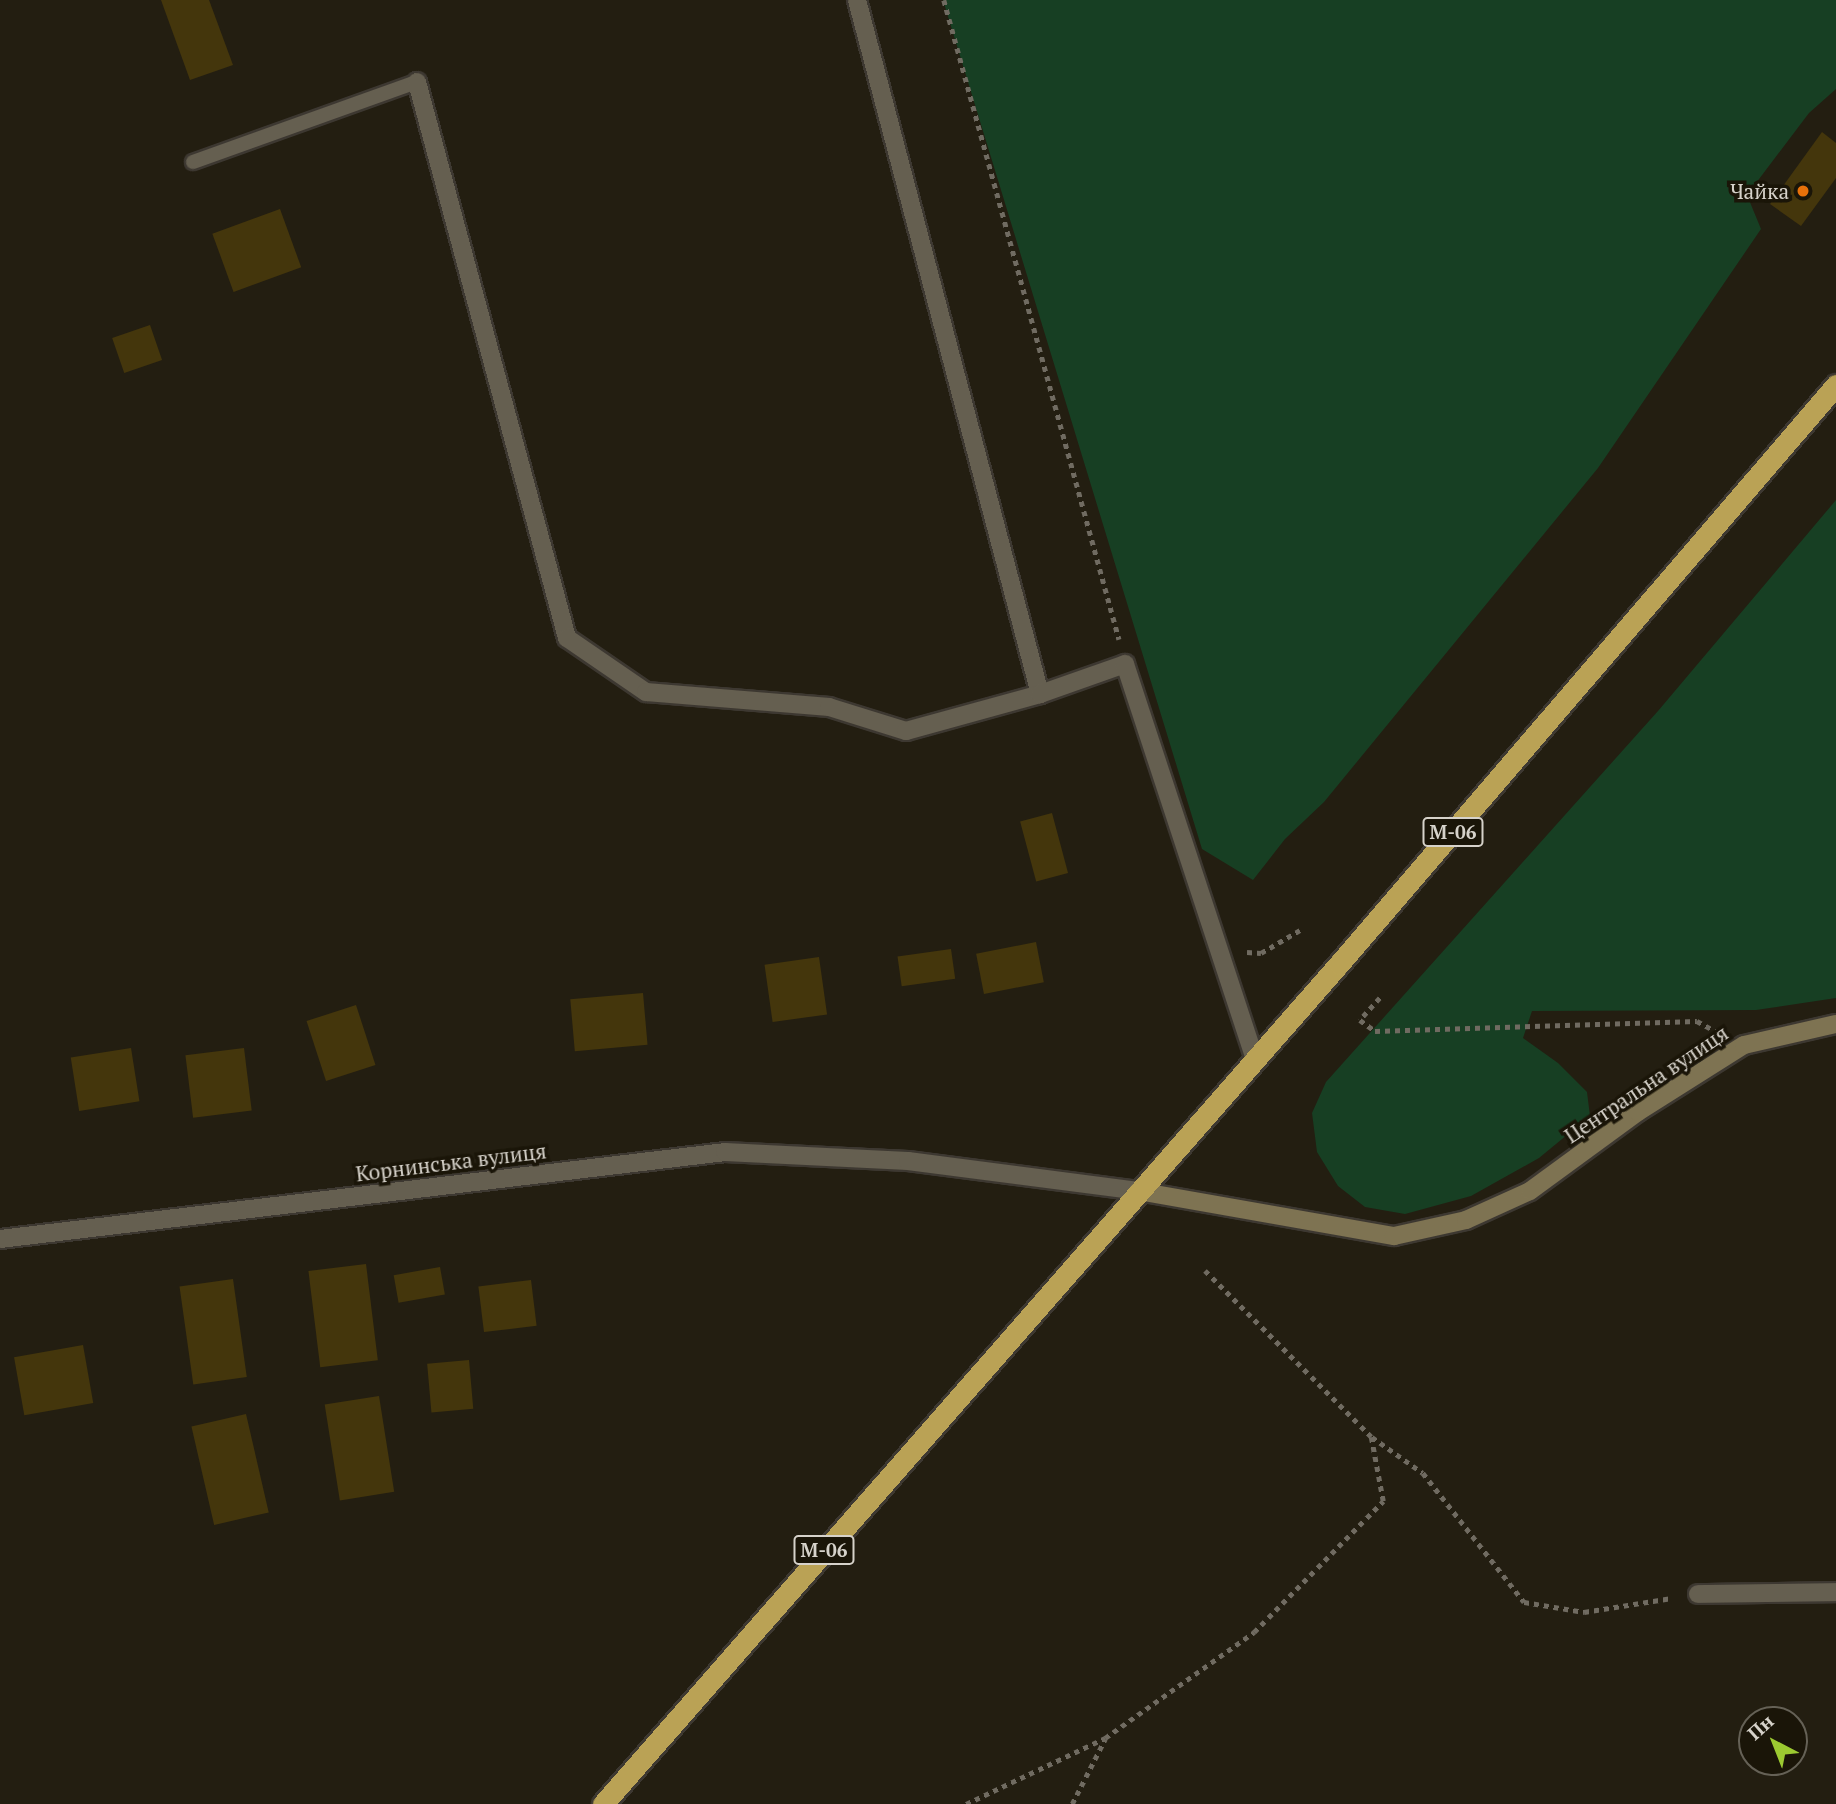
<!DOCTYPE html>
<html>
<head>
<meta charset="utf-8">
<style>
	body { margin:0 }
	#map { position:relative; width:1836px; height:1804px; overflow:hidden; background:#231e11; font-family:"PT Serif",serif }
	div>[style] { position:absolute }
	.green>* { inset:0; background:#173f23 }
	.building>* { inset:0; background:#44360c; transform-origin:0 0 }
	.path>* { height:4.5px; margin-top:-2.25px; transform-origin:0; background:repeating-linear-gradient(90deg,#706b61 0 5px,transparent 0 10px) }
	.roads { filter:drop-shadow(2px 0 #3d3831) drop-shadow(-2px 0 #3d3831) drop-shadow(0 2px #3d3831) drop-shadow(0 -2px #3d3831) }
	.lane>* { height:14px; margin:-7px; padding:0 7px; transform-origin:7px; border-radius:7px; background:#655f50 }
	.street>* { height:18px; margin:-9px; padding:0 9px; transform-origin:9px; border-radius:9px; background:#655f50 }
	.secondary>* { height:18px; margin:-9px; padding:0 9px; transform-origin:9px; border-radius:9px; background:#7e7352 }
	.highway>* { height:21px; margin:-10.5px; padding:0 10.5px; transform-origin:10.5px; border-radius:10.5px; background:#baa255 }
	.dots>* { width:19px; height:19px; translate:-50% -50%; box-sizing:border-box; border:4px solid #1a1508; border-radius:50% }
	span { translate:-50% -50%; white-space:nowrap; text-align:center; line-height:1.15; -webkit-text-stroke:7px #1a1508; paint-order:stroke }
	.shield-label span { padding:2px 5px; background:#1a1508; border:2px solid; border-radius:5px; -webkit-text-stroke-width:0 }
	.shield-label { font-size:19px; color:#d6d2ca; font-weight:700 }
	.poi-label { font-size:21px; color:#d6d2ca }
	.right { translate:-100% -50%; text-align:right }
	.street-label { font-size:21px; color:#d6d2ca }
	.north { position:absolute; left:1738px; top:1706px; width:70px; height:70px; box-sizing:border-box; background:#1a1508; border:2px solid #656156; border-radius:50%; rotate:318deg; font-size:19px; font-weight:700; line-height:28px; text-align:center; color:#d6d2ca }
	.north::after { content:''; display:block; margin:auto; width:24px; height:32px; background:#9cca31; clip-path:polygon(50% 0,100% 100%,50% 72%,0 100%) }
</style>
</head>
<body>
<div id="map">
	<div class="green">
		<i style="clip-path:polygon(943px 0,1836px 0,1836px 89px,1809px 113px,1747px 195px,1761px 229px,1598px 468px,1324px 802px,1285px 839px,1253px 880px,1202px 849px)"></i>
		<i style="clip-path:polygon(1836px 500px,1836px 998px,1756px 1010px,1532px 1011px,1523px 1038px,1558px 1063px,1587px 1092px,1590px 1116px,1539px 1158px,1471px 1196px,1405px 1214px,1365px 1207px,1338px 1186px,1317px 1152px,1312px 1113px,1326px 1082px,1658px 711px)"></i>
	</div>
	<div class="building">
		<i style="clip-path:polygon(161px 0,209px 0,233px 65px,190px 80px)"></i>
		<i style="clip-path:polygon(1822px 132px,1836px 143px,1836px 178px,1801px 226px,1770px 204px)"></i>
		<i style="left:280px;top:209px;width:62px;height:72px;rotate:70deg"></i>
		<i style="left:150px;top:325px;width:37px;height:40px;rotate:71deg"></i>
		<i style="left:1052px;top:813px;width:62px;height:33px;rotate:75deg"></i>
		<i style="left:1036px;top:942px;width:41px;height:61px;rotate:79deg"></i>
		<i style="left:951px;top:949px;width:30px;height:54px;rotate:82deg"></i>
		<i style="left:819px;top:957px;width:58px;height:55px;rotate:82deg"></i>
		<i style="left:643px;top:993px;width:52px;height:73px;rotate:85deg"></i>
		<i style="left:356px;top:1005px;width:63px;height:52px;rotate:72deg"></i>
		<i style="left:131px;top:1048px;width:54px;height:61px;rotate:81deg"></i>
		<i style="left:244px;top:1048px;width:63px;height:59px;rotate:83deg"></i>
		<i style="left:366px;top:1264px;width:97px;height:58px;rotate:83deg"></i>
		<i style="left:440px;top:1267px;width:28px;height:47px;rotate:80deg"></i>
		<i style="left:233px;top:1279px;width:99px;height:54px;rotate:82deg"></i>
		<i style="left:531px;top:1280px;width:46px;height:53px;rotate:83deg"></i>
		<i style="left:83px;top:1345px;width:59px;height:70px;rotate:80deg"></i>
		<i style="left:469px;top:1360px;width:49px;height:42px;rotate:85deg"></i>
		<i style="left:379px;top:1396px;width:97px;height:55px;rotate:81deg"></i>
		<i style="left:246px;top:1414px;width:101px;height:56px;rotate:77deg"></i>
	</div>
	<div class="path">
		<i style="left:944px;top:0;width:663px;rotate:74.68deg"></i>
		<i style="left:1247px;top:952px;width:14px;rotate:4deg"></i>
		<i style="left:1261px;top:953px;width:45px;rotate:-30.5deg"></i>
		<i style="left:1380px;top:998px;width:30px;rotate:132deg"></i>
		<i style="left:1360px;top:1020px;width:19px;rotate:36deg"></i>
		<i style="left:1375px;top:1031px;width:322px;rotate:-1.8deg"></i>
		<i style="left:1697px;top:1021px;width:21px;rotate:29deg"></i>
		<i style="left:1372px;top:1437px;width:62px;rotate:35.2deg"></i>
		<i style="left:1423px;top:1473px;width:164px;rotate:51.9deg"></i>
		<i style="left:1524px;top:1602px;width:61px;rotate:9.5deg"></i>
		<i style="left:1584px;top:1612px;width:89px;rotate:-9deg"></i>
		<i style="left:966px;top:1804px;width:154px;rotate:-25.4deg"></i>
		<i style="left:1105px;top:1738px;width:183px;rotate:-35.4deg"></i>
		<i style="left:1254px;top:1632px;width:184px;rotate:-45.4deg"></i>
		<i style="left:1383px;top:1501px;width:65px;rotate:-100.6deg"></i>
		<i style="left:1371px;top:1437px;width:235px;rotate:-135deg"></i>
		<i style="left:1072px;top:1804px;width:73px;rotate:-63.1deg"></i>
	</div>
	<div class="roads">
		<div class="lane">
			<i style="left:193px;top:162px;width:238px;rotate:-19.7deg"></i>
		</div>
		<div class="street">
			<i style="left:857px;top:0;width:718px;rotate:75.23deg"></i>
			<i style="left:417px;top:82px;width:576px;rotate:74.9deg"></i>
			<i style="left:567px;top:638px;width:96px;rotate:34.4deg"></i>
			<i style="left:646px;top:692px;width:184px;rotate:4.7deg"></i>
			<i style="left:829px;top:707px;width:81px;rotate:17.3deg"></i>
			<i style="left:906px;top:731px;width:139px;rotate:-15.4deg"></i>
			<i style="left:1040px;top:694px;width:90px;rotate:-19.4deg"></i>
			<i style="left:1125px;top:664px;width:416px;rotate:71.8deg"></i>
			<i style="left:0;top:1239px;width:730px;rotate:-6.84deg"></i>
			<i style="left:725px;top:1152px;width:183px;rotate:2.8deg"></i>
			<i style="left:908px;top:1161px;width:232px;rotate:7.4deg"></i>
			<i style="left:1698px;top:1594px;width:138px;rotate:-0.8deg"></i>
		</div>
		<div class="secondary">
			<i style="left:1138px;top:1191px;width:260px;rotate:10deg"></i>
			<i style="left:1394px;top:1236px;width:74px;rotate:-12.5deg"></i>
			<i style="left:1466px;top:1220px;width:70px;rotate:-24.4deg"></i>
			<i style="left:1530px;top:1191px;width:134px;rotate:-36.2deg"></i>
			<i style="left:1638px;top:1112px;width:125px;rotate:-32.3deg"></i>
			<i style="left:1744px;top:1045px;width:94px;rotate:-12.9deg"></i>
		</div>
		<div class="highway">
			<i style="left:603px;top:1804px;width:1117px;rotate:-48.78deg"></i>
			<i style="left:1339px;top:964px;width:763px;rotate:-49.36deg"></i>
		</div>
	</div>
	<div class="dots">
		<i style="left:1803px;top:191px;background:#e8710a"></i>
	</div>
	<div class="shield-label">
		<span style="left:1453px;top:832px">М-06</span>
		<span style="left:824px;top:1550px">М-06</span>
	</div>
	<div class="poi-label">
		<span class="right" style="left:1789px;top:191px">Чайка</span>
	</div>
	<div class="street-label">
		<span style="left:1646px;top:1084px;rotate:-34deg">Центральна вулиця</span>
		<span style="left:451px;top:1162px;rotate:-7deg">Корнинська вулиця</span>
	</div>
	<div class="north">Пн</div>
</div>
</body>
</html>
